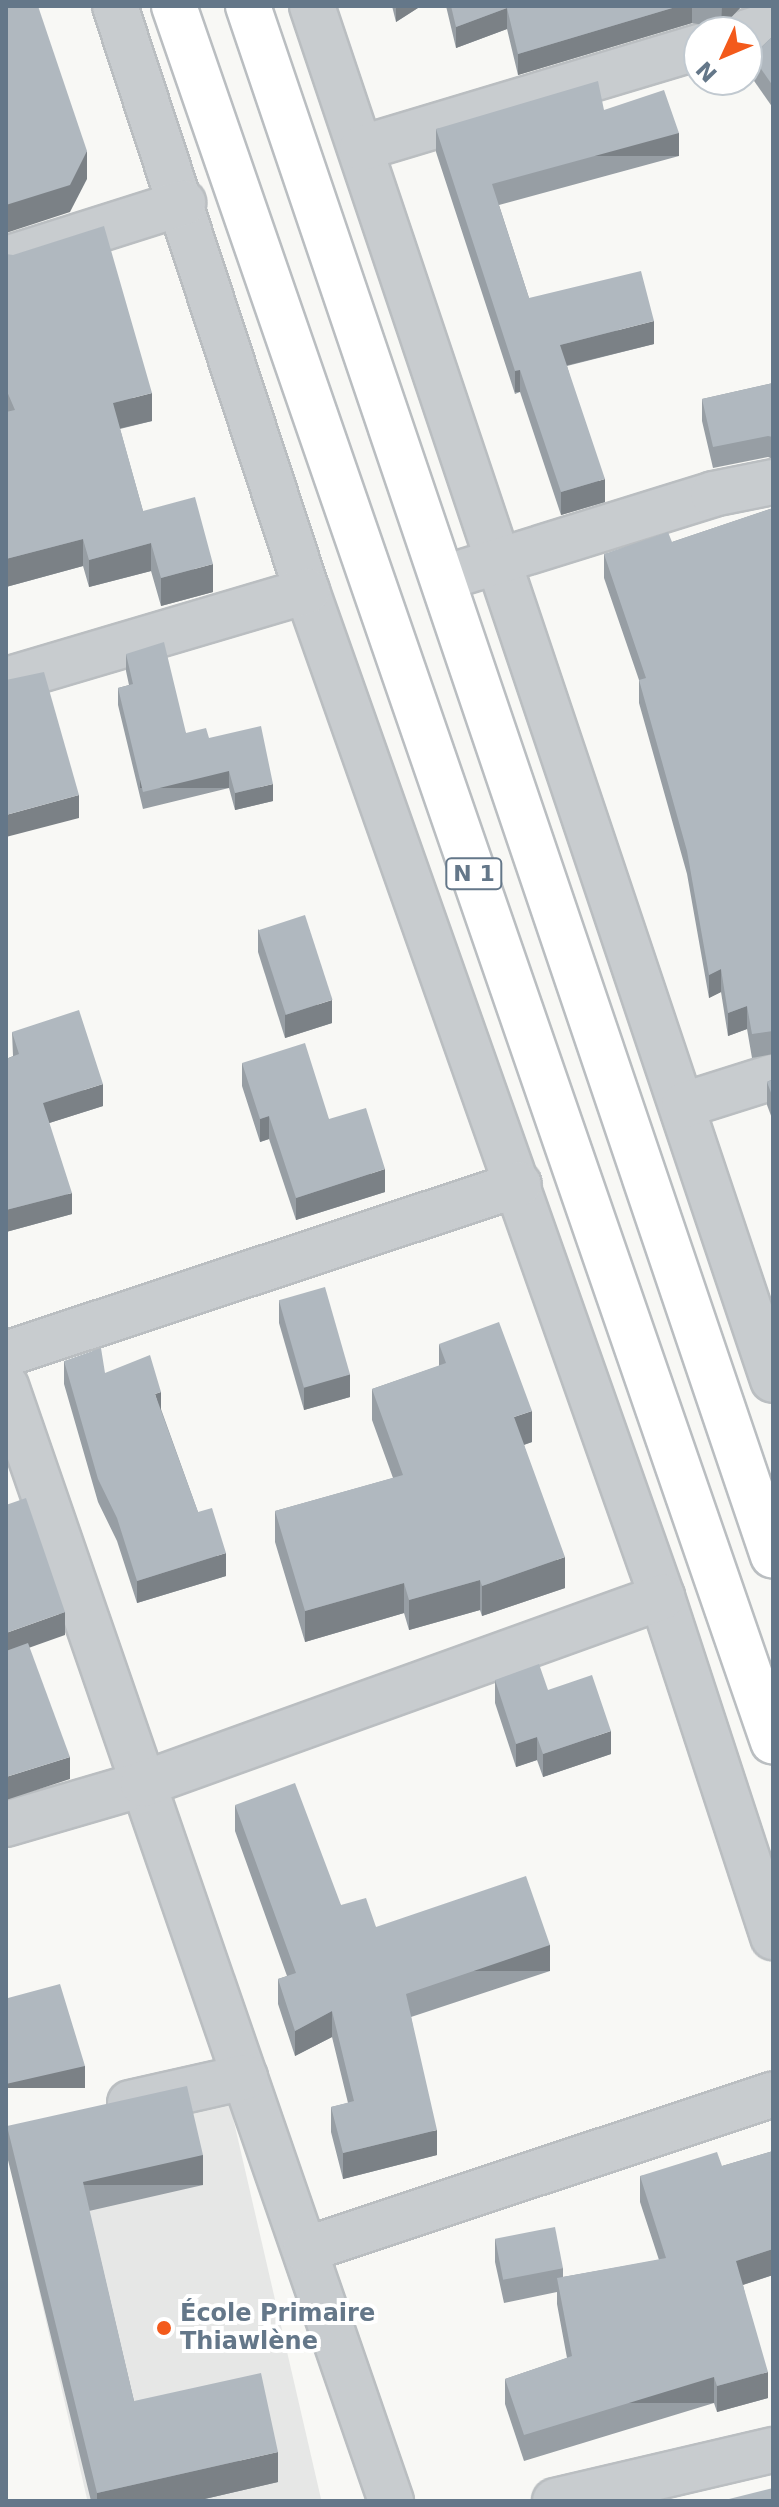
<!DOCTYPE html>
<html>
<head>
<meta charset="utf-8">
<style>
	body { margin:0 }
	#map { position:relative; width:779px; height:2507px; overflow:hidden; background:#f8f8f5; font-family:"DejaVu Sans",sans-serif }
	div>[style] { position:absolute }
	.built>* { inset:0; background:#e6e7e6; transform-origin:0 0 }
	.roads { filter:drop-shadow(2px 0 #babec1) drop-shadow(-2px 0 #babec1) drop-shadow(0 2px #babec1) drop-shadow(0 -2px #babec1) }
	.minor>* { height:44px; margin:-22px; padding:0 22px; transform-origin:22px; border-radius:22px; background:#c8cccf }
	.highway>* { height:44px; margin:-22px; padding:0 22px; transform-origin:22px; border-radius:22px; background:#fff }
	.wall>* { inset:0; background:#979ea4 }
	.shaded-wall>* { inset:0; background:#7b8186; transform-origin:0 0 }
	.building>* { inset:0; background:#b0b8bf; transform-origin:0 0 }
	.dots>* { width:22px; height:22px; translate:-50% -50%; box-sizing:border-box; border:4px solid #fff; border-radius:50% }
	span { translate:-50% -50%; white-space:nowrap; text-align:center; line-height:1.15; -webkit-text-stroke:8px #fff; paint-order:stroke }
	.shield-label span { padding:2px 6px; background:#fff; border:2px solid; border-radius:6px; -webkit-text-stroke-width:0 }
	.shield-label { font-size:22px; color:#647789; font-weight:700 }
	.poi-label { font-size:24px; color:#647789; font-weight:700 }
	.left { translate:0 -50%; text-align:left }
	.frame { position:absolute; inset:0; border:8px solid #647789; pointer-events:none }
	.north { position:absolute; left:683px; top:16px; width:80px; height:80px; box-sizing:border-box; background:#fff; border:2px solid #c1c9d0; border-radius:50%; rotate:226deg; font-size:22px; font-weight:700; line-height:32px; text-align:center; color:#647789 }
	.north::after { content:''; display:block; margin:auto; width:28px; height:36px; background:#f35a1b; clip-path:polygon(50% 0,100% 100%,50% 72%,0 100%) }
</style>
</head>
<body>
<div id="map">
	<div class="built">
		<i style="left:228px;top:2096px;width:416px;height:228px;rotate:77deg"></i>
	</div>
	<div class="roads">
		<div class="minor">
			<i style="left:115px;top:6px;width:616px;rotate:71.83deg"></i>
			<i style="left:307px;top:591px;width:1067px;rotate:70.56deg"></i>
			<i style="left:662px;top:1597px;width:358px;rotate:71.9deg"></i>
			<i style="left:312px;top:6px;width:1449px;rotate:71.45deg"></i>
			<i style="left:747px;top:32px;width:27px;rotate:-17deg"></i>
			<i style="left:362px;top:148px;width:352px;rotate:-16.7deg"></i>
			<i style="left:6px;top:259px;width:186px;rotate:-17.6deg"></i>
			<i style="left:444px;top:578px;width:282px;rotate:-17.3deg"></i>
			<i style="left:713px;top:494px;width:61px;rotate:-11.3deg"></i>
			<i style="left:6px;top:680px;width:314px;rotate:-16.5deg"></i>
			<i style="left:684px;top:1105px;width:93px;rotate:-17.5deg"></i>
			<i style="left:6px;top:1354px;width:540px;rotate:-18.33deg"></i>
			<i style="left:6px;top:1386px;width:1180px;rotate:70.95deg"></i>
			<i style="left:6px;top:1824px;width:143px;rotate:-16.3deg"></i>
			<i style="left:143px;top:1784px;width:552px;rotate:-19.81deg"></i>
			<i style="left:130px;top:2103px;width:118px;rotate:-12.7deg"></i>
			<i style="left:305px;top:2250px;width:493px;rotate:-18.4deg"></i>
			<i style="left:555px;top:2501px;width:224px;rotate:-13.2deg"></i>
		</div>
		<div class="highway">
			<i style="left:174px;top:6px;width:1836px;rotate:70.96deg"></i>
			<i style="left:248px;top:6px;width:1636px;rotate:71.29deg"></i>
		</div>
	</div>
	<div class="wall">
		<i style="clip-path:polygon(392px 6px,421px 6px,396px 22px)"></i>
		<i style="clip-path:polygon(446px 6px,747px 6px,740px 8px,721px 28px,692px 23px,518px 75px,507px 29px,456px 48px)"></i>
		<i style="clip-path:polygon(773px 36px,773px 108px,752px 78px,752px 56px)"></i>
		<i style="clip-path:polygon(604px 110px,679px 156px,499px 205px,529px 298px,654px 344px,567px 366px,605px 502px,561px 515px,520px 392px,515px 394px,436px 152px,436px 129px)"></i>
		<i style="clip-path:polygon(6px 254px,152px 421px,120px 429px,143px 511px,213px 592px,161px 606px,151px 571px,89px 587px,83px 566px,6px 587px)"></i>
		<i style="clip-path:polygon(773px 383px,773px 459px,768px 457px,713px 468px,702px 421px,702px 399px)"></i>
		<i style="clip-path:polygon(773px 508px,773px 1054px,752px 1058px,747px 1029px,728px 1036px,721px 992px,709px 998px,687px 874px,639px 703px,639px 680px,604px 578px,604px 554px,672px 542px)"></i>
		<i style="clip-path:polygon(126px 654px,186px 733px,209px 738px,273px 801px,235px 810px,229px 788px,143px 809px,118px 705px,118px 688px,129px 685px,126px 671px)"></i>
		<i style="clip-path:polygon(258px 929px,332px 1023px,285px 1038px,258px 952px)"></i>
		<i style="clip-path:polygon(12px 1032px,103px 1106px,49px 1123px,72px 1214px,6px 1232px,6px 1059px,13px 1056px)"></i>
		<i style="clip-path:polygon(242px 1063px,329px 1119px,385px 1192px,296px 1220px,269px 1139px,260px 1142px,242px 1086px)"></i>
		<i style="clip-path:polygon(773px 1079px,773px 1121px,767px 1105px,767px 1082px)"></i>
		<i style="clip-path:polygon(279px 1300px,350px 1397px,304px 1410px,279px 1323px)"></i>
		<i style="clip-path:polygon(439px 1344px,532px 1442px,524px 1445px,565px 1588px,482px 1616px,480px 1610px,409px 1630px,404px 1613px,305px 1642px,275px 1542px,275px 1511px,393px 1478px,372px 1420px,372px 1389px,439px 1366px)"></i>
		<i style="clip-path:polygon(64px 1361px,105px 1373px,161px 1409px,198px 1512px,226px 1576px,137px 1603px,117px 1541px,98px 1502px,64px 1384px)"></i>
		<i style="clip-path:polygon(495px 1680px,548px 1690px,611px 1754px,543px 1777px,537px 1760px,516px 1767px,495px 1703px)"></i>
		<i style="clip-path:polygon(235px 1805px,341px 1905px,376px 1927px,550px 1971px,411px 2017px,437px 2155px,343px 2179px,331px 2132px,331px 2107px,348px 2103px,332px 2037px,295px 2056px,278px 2004px,278px 1979px,287px 1976px,235px 1831px)"></i>
		<i style="clip-path:polygon(7px 2126px,203px 2185px,89px 2211px,134px 2401px,278px 2482px,196px 2501px,91px 2501px,7px 2156px)"></i>
		<i style="clip-path:polygon(773px 2151px,773px 2275px,743px 2285px,768px 2398px,717px 2412px,714px 2403px,524px 2461px,505px 2404px,505px 2379px,567px 2358px,557px 2304px,557px 2292px,504px 2303px,495px 2262px,495px 2239px,563px 2268px,563px 2277px,659px 2260px,640px 2202px,640px 2176px,722px 2166px)"></i>
	</div>
	<div class="shaded-wall">
		<i style="clip-path:polygon(396px 6px,421px 6px,396px 22px)"></i>
		<i style="clip-path:polygon(679px 6px,692px 6px,692px 23px,518px 75px,518px 54px)"></i>
		<i style="clip-path:polygon(722px 6px,747px 6px,740px 8px,721px 28px)"></i>
		<i style="clip-path:polygon(507px 8px,507px 29px,456px 48px,456px 27px)"></i>
		<i style="left:679px;top:133px;width:23px;height:194px;rotate:90deg"></i>
		<i style="clip-path:polygon(87px 151px,87px 179px,70px 212px,6px 233px,6px 205px)"></i>
		<i style="clip-path:polygon(654px 321px,654px 344px,560px 367px,560px 345px)"></i>
		<i style="left:520px;top:370px;width:22px;height:5px;rotate:90deg"></i>
		<i style="clip-path:polygon(152px 393px,152px 421px,113px 430px,113px 403px)"></i>
		<i style="clip-path:polygon(605px 479px,605px 502px,561px 515px,561px 492px)"></i>
		<i style="clip-path:polygon(83px 539px,83px 566px,6px 587px,6px 559px)"></i>
		<i style="clip-path:polygon(151px 543px,151px 571px,89px 587px,89px 560px)"></i>
		<i style="clip-path:polygon(213px 564px,213px 592px,161px 606px,161px 578px)"></i>
		<i style="left:229px;top:771px;width:17px;height:89px;rotate:90deg"></i>
		<i style="clip-path:polygon(273px 784px,273px 801px,235px 810px,235px 793px)"></i>
		<i style="clip-path:polygon(79px 795px,79px 818px,6px 837px,6px 815px)"></i>
		<i style="clip-path:polygon(721px 969px,721px 992px,709px 998px,709px 975px)"></i>
		<i style="clip-path:polygon(332px 1000px,332px 1023px,285px 1038px,285px 1015px)"></i>
		<i style="clip-path:polygon(747px 1006px,747px 1029px,728px 1036px,728px 1013px)"></i>
		<i style="clip-path:polygon(103px 1084px,103px 1106px,43px 1125px,43px 1103px)"></i>
		<i style="clip-path:polygon(269px 1116px,269px 1139px,260px 1142px,260px 1119px)"></i>
		<i style="clip-path:polygon(385px 1169px,385px 1192px,296px 1220px,296px 1198px)"></i>
		<i style="clip-path:polygon(72px 1193px,72px 1214px,6px 1232px,6px 1210px)"></i>
		<i style="clip-path:polygon(350px 1374px,350px 1397px,304px 1410px,304px 1387px)"></i>
		<i style="clip-path:polygon(161px 1392px,161px 1415px,155px 1394px)"></i>
		<i style="clip-path:polygon(532px 1411px,532px 1442px,514px 1448px,514px 1417px)"></i>
		<i style="clip-path:polygon(226px 1553px,226px 1576px,137px 1603px,137px 1581px)"></i>
		<i style="clip-path:polygon(565px 1557px,565px 1588px,482px 1616px,482px 1586px)"></i>
		<i style="clip-path:polygon(480px 1580px,480px 1610px,409px 1630px,409px 1600px)"></i>
		<i style="clip-path:polygon(404px 1583px,404px 1613px,305px 1642px,305px 1611px)"></i>
		<i style="clip-path:polygon(65px 1612px,65px 1635px,6px 1656px,6px 1633px)"></i>
		<i style="clip-path:polygon(611px 1731px,611px 1754px,543px 1777px,543px 1754px)"></i>
		<i style="clip-path:polygon(537px 1737px,537px 1760px,516px 1767px,516px 1744px)"></i>
		<i style="clip-path:polygon(70px 1757px,70px 1779px,6px 1800px,6px 1777px)"></i>
		<i style="left:550px;top:1945px;width:26px;height:152px;rotate:90deg"></i>
		<i style="clip-path:polygon(332px 2011px,332px 2037px,295px 2056px,295px 2031px)"></i>
		<i style="left:85px;top:2066px;width:22px;height:81px;rotate:90deg"></i>
		<i style="clip-path:polygon(437px 2130px,437px 2155px,343px 2179px,343px 2153px)"></i>
		<i style="left:203px;top:2155px;width:30px;height:123px;rotate:90deg"></i>
		<i style="clip-path:polygon(773px 2249px,773px 2275px,736px 2287px,736px 2261px)"></i>
		<i style="clip-path:polygon(768px 2372px,768px 2398px,717px 2412px,717px 2386px)"></i>
		<i style="left:714px;top:2377px;width:26px;height:199px;rotate:90deg"></i>
		<i style="clip-path:polygon(278px 2452px,278px 2482px,196px 2501px,97px 2501px,97px 2493px)"></i>
	</div>
	<div class="building">
		<i style="clip-path:polygon(6px 6px,38px 6px,87px 151px,70px 185px,6px 205px)"></i>
		<i style="clip-path:polygon(451px 6px,679px 6px,518px 54px,507px 8px,456px 27px)"></i>
		<i style="clip-path:polygon(773px 36px,773px 86px,752px 56px)"></i>
		<i style="clip-path:polygon(598px 81px,604px 110px,664px 90px,679px 133px,492px 184px,529px 298px,641px 271px,654px 321px,560px 345px,605px 479px,561px 492px,520px 370px,515px 371px,436px 129px)"></i>
		<i style="clip-path:polygon(104px 226px,152px 393px,113px 403px,143px 511px,195px 497px,213px 564px,161px 578px,151px 543px,89px 560px,83px 539px,6px 559px,6px 412px,15px 410px,6px 389px,6px 254px,13px 255px)"></i>
		<i style="clip-path:polygon(773px 383px,773px 437px,768px 436px,713px 447px,702px 399px)"></i>
		<i style="clip-path:polygon(773px 508px,773px 1031px,752px 1034px,747px 1006px,728px 1013px,721px 969px,709px 975px,687px 851px,639px 680px,646px 678px,604px 554px,668px 532px,672px 542px)"></i>
		<i style="clip-path:polygon(164px 642px,186px 733px,206px 728px,209px 738px,261px 726px,273px 784px,235px 793px,229px 771px,143px 792px,118px 688px,133px 684px,126px 654px)"></i>
		<i style="clip-path:polygon(44px 672px,79px 795px,6px 815px,6px 680px)"></i>
		<i style="left:305px;top:915px;width:89px;height:49px;rotate:72deg"></i>
		<i style="clip-path:polygon(79px 1010px,103px 1084px,43px 1103px,72px 1193px,6px 1210px,6px 1059px,19px 1054px,12px 1032px)"></i>
		<i style="clip-path:polygon(305px 1043px,329px 1119px,366px 1108px,385px 1169px,296px 1198px,269px 1116px,260px 1119px,242px 1063px)"></i>
		<i style="clip-path:polygon(773px 1079px,773px 1098px,767px 1082px)"></i>
		<i style="left:325px;top:1287px;width:91px;height:48px;rotate:74deg"></i>
		<i style="clip-path:polygon(499px 1322px,532px 1411px,514px 1417px,565px 1557px,482px 1586px,480px 1580px,409px 1600px,404px 1583px,305px 1611px,275px 1511px,403px 1475px,372px 1389px,446px 1363px,439px 1344px)"></i>
		<i style="clip-path:polygon(101px 1348px,105px 1373px,150px 1355px,161px 1392px,155px 1394px,198px 1512px,212px 1508px,226px 1553px,137px 1581px,117px 1518px,98px 1479px,64px 1361px)"></i>
		<i style="clip-path:polygon(26px 1498px,65px 1612px,6px 1633px,6px 1505px)"></i>
		<i style="clip-path:polygon(28px 1643px,70px 1757px,6px 1777px,6px 1651px)"></i>
		<i style="clip-path:polygon(539px 1664px,548px 1690px,592px 1675px,611px 1731px,543px 1754px,537px 1737px,516px 1744px,495px 1680px)"></i>
		<i style="clip-path:polygon(295px 1783px,341px 1905px,366px 1898px,376px 1927px,526px 1876px,550px 1945px,406px 1994px,437px 2130px,343px 2153px,331px 2107px,354px 2101px,332px 2011px,295px 2031px,278px 1979px,296px 1973px,235px 1805px)"></i>
		<i style="clip-path:polygon(60px 1984px,85px 2066px,6px 2084px,6px 1991px,8px 1998px)"></i>
		<i style="clip-path:polygon(187px 2086px,203px 2155px,83px 2182px,134px 2401px,261px 2373px,278px 2452px,97px 2493px,7px 2126px)"></i>
		<i style="clip-path:polygon(773px 2151px,773px 2249px,736px 2261px,768px 2372px,717px 2386px,714px 2377px,524px 2435px,505px 2379px,572px 2356px,557px 2278px,666px 2258px,640px 2176px,717px 2152px,722px 2166px)"></i>
		<i style="left:555px;top:2227px;width:42px;height:61px;rotate:79deg"></i>
		<i style="clip-path:polygon(773px 2488px,773px 2501px,721px 2501px)"></i>
	</div>
	<div class="dots">
		<i style="left:164px;top:2328px;background:#f35a1b"></i>
	</div>
	<div class="shield-label">
		<span style="left:474px;top:874px">N 1</span>
	</div>
	<div class="poi-label">
		<span class="left" style="left:180px;top:2328px">École Primaire<br>Thiawlène</span>
	</div>
	<div class="frame"></div>
	<div class="north">N</div>
</div>
</body>
</html>
